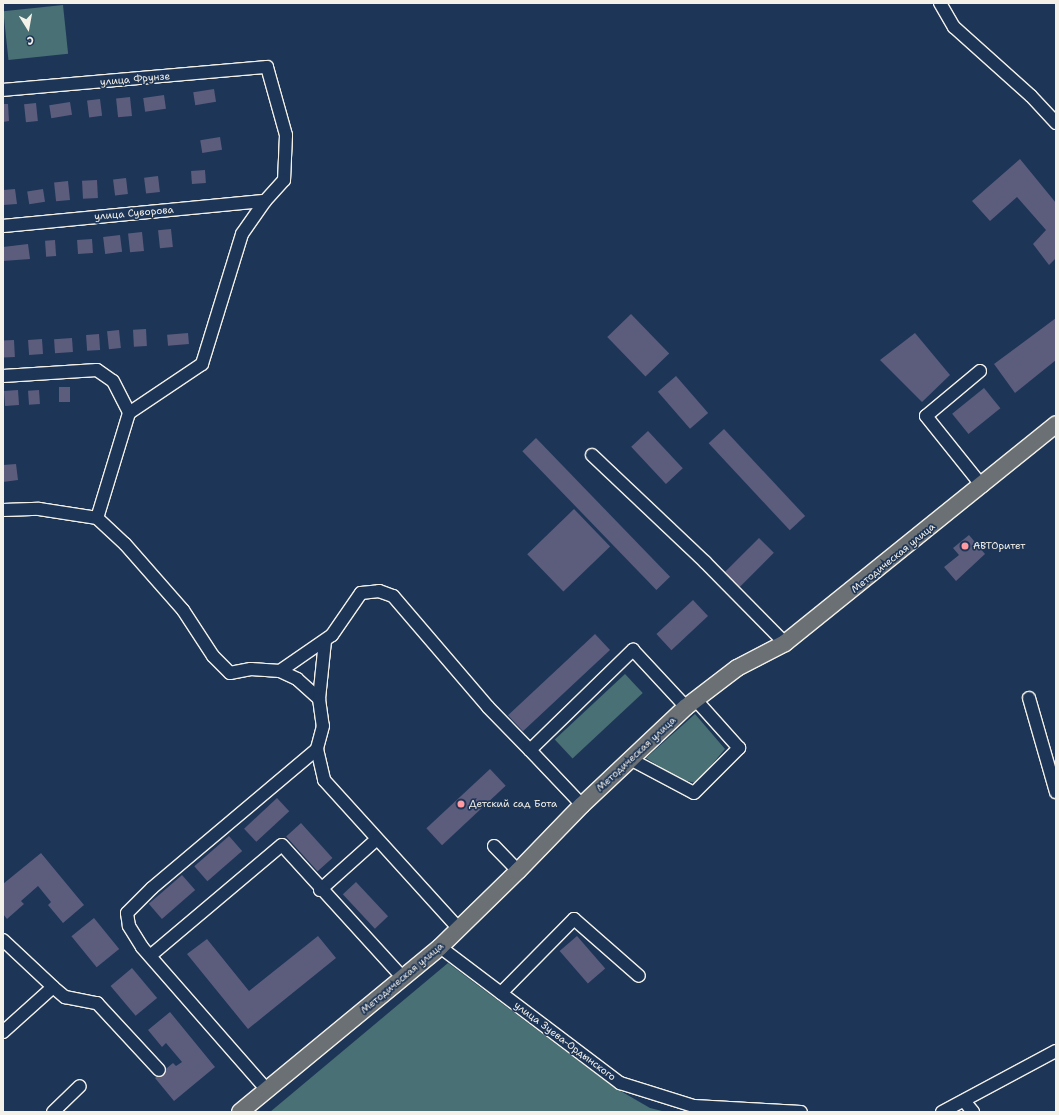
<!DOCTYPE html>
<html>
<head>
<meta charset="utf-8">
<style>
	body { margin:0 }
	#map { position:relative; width:1059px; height:1115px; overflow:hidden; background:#1d3557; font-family:"Shantell Sans",sans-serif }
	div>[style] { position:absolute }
	.green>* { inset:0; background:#497074; transform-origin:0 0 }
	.building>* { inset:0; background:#5c5c7d; transform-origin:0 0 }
	.roads { filter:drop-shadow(1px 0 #f4f1e8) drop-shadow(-1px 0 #f4f1e8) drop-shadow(0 1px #f4f1e8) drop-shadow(0 -1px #f4f1e8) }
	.minor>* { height:12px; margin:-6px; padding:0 6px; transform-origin:6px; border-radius:6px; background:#1d3557 }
	.major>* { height:16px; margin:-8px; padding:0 8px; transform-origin:8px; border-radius:8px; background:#6a7074 }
	.dots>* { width:11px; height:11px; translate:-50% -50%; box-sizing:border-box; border:2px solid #1d3557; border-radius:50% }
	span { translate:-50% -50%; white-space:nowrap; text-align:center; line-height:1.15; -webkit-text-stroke:3.5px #1d3557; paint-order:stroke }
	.street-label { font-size:10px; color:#f4f1e8 }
	.poi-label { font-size:10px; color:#f4f1e8 }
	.left { translate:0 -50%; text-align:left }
	.frame { position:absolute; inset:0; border:4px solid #f4f1e8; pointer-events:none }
	.north { position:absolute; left:8px; top:8px; width:40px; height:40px; -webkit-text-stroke:3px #1d3557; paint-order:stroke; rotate:169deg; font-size:11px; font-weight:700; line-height:16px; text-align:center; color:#f4f1e8 }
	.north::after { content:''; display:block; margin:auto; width:14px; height:18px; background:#f4f1e8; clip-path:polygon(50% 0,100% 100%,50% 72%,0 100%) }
</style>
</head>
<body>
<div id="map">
	<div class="green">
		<i style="left:63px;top:5px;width:49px;height:60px;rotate:84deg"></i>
		<i style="left:625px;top:674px;width:26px;height:96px;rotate:47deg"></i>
		<i style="clip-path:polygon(695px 714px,725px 749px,696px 783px,679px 779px,646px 758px)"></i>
		<i style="clip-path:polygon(448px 963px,612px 1086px,650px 1108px,666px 1112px,270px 1112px)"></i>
	</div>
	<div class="building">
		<i style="left:214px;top:89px;width:13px;height:21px;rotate:81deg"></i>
		<i style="left:164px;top:95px;width:14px;height:21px;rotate:82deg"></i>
		<i style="left:130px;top:97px;width:19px;height:14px;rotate:84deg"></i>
		<i style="left:100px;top:99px;width:17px;height:13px;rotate:83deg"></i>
		<i style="left:70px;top:102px;width:13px;height:21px;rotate:81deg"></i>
		<i style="left:36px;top:103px;width:18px;height:12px;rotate:84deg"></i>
		<i style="clip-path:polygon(3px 104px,8px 104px,9px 121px,3px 122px)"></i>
		<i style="left:220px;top:137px;width:13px;height:20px;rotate:81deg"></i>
		<i style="clip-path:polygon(1020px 159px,1056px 203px,1056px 258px,1049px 265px,1033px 244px,1046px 230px,1017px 197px,990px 221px,972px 201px)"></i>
		<i style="left:205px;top:170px;width:13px;height:14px;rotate:86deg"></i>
		<i style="left:158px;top:176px;width:16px;height:14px;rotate:83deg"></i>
		<i style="left:126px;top:178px;width:16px;height:13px;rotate:83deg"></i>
		<i style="left:97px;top:180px;width:18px;height:15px;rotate:87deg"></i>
		<i style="left:68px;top:181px;width:19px;height:14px;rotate:84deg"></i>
		<i style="clip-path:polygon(15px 189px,17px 204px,3px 205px,3px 190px)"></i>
		<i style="left:43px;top:189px;width:13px;height:16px;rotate:81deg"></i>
		<i style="left:171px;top:229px;width:18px;height:13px;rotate:84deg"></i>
		<i style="left:142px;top:232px;width:19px;height:14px;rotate:84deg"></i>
		<i style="left:120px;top:235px;width:17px;height:17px;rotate:83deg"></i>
		<i style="left:92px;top:239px;width:14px;height:15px;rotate:86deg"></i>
		<i style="left:55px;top:240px;width:16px;height:10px;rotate:86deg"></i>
		<i style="clip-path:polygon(28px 244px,30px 259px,3px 261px,3px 247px)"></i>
		<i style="left:631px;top:314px;width:55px;height:33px;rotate:46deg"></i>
		<i style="clip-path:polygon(1056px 318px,1056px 360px,1015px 393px,994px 364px)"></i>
		<i style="left:146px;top:329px;width:17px;height:13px;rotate:87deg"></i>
		<i style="left:119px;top:330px;width:18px;height:12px;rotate:84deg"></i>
		<i style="left:188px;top:333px;width:11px;height:21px;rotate:85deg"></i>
		<i style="clip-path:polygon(915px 333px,950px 375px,922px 402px,880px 360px)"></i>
		<i style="left:99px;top:334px;width:16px;height:13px;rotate:86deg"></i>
		<i style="left:72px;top:338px;width:14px;height:18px;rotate:86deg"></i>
		<i style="left:42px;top:339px;width:15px;height:14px;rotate:86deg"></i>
		<i style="left:14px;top:340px;width:17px;height:11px;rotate:87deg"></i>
		<i style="left:676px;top:376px;width:49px;height:24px;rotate:49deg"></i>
		<i style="left:59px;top:387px;width:11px;height:15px"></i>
		<i style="left:984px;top:388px;width:26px;height:41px;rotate:51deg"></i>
		<i style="left:18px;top:390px;width:15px;height:14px;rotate:86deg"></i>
		<i style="left:39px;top:390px;width:14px;height:11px;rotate:86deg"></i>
		<i style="left:724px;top:429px;width:119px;height:21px;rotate:47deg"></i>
		<i style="left:648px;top:431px;width:51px;height:23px;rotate:47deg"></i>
		<i style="left:536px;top:438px;width:193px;height:19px;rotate:46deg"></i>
		<i style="clip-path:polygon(16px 464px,18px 480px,3px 482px,3px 465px)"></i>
		<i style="left:574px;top:509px;width:52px;height:65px;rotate:46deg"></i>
		<i style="clip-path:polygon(969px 535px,985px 554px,956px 581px,944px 567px,959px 555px,953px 548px)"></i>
		<i style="left:759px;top:538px;width:21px;height:50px;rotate:45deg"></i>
		<i style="left:693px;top:600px;width:22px;height:50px;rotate:47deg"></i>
		<i style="left:595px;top:634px;width:22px;height:119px;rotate:47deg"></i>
		<i style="left:490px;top:769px;width:23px;height:87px;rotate:47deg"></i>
		<i style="left:277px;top:798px;width:18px;height:45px;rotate:47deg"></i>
		<i style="left:301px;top:823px;width:47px;height:20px;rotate:48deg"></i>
		<i style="left:229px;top:836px;width:20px;height:46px;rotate:49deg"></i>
		<i style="clip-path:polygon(41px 853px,84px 905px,63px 923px,48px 905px,51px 902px,38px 886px,21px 901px,24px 904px,7px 919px,3px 914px,3px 884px)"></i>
		<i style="left:182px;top:875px;width:20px;height:44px;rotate:49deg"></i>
		<i style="left:356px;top:882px;width:47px;height:18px;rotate:47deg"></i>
		<i style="left:94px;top:918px;width:40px;height:29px;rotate:51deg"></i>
		<i style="clip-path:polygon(318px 936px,336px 958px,248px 1029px,187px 954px,207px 939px,249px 991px)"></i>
		<i style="left:577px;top:936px;width:43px;height:23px;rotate:49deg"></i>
		<i style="left:132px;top:968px;width:39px;height:28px;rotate:50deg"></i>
		<i style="clip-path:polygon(170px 1012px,215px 1067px,174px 1101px,155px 1078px,173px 1063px,176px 1066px,182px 1062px,166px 1043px,162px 1047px,148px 1030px)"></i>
	</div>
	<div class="roads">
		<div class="minor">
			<i style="left:940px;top:3px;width:28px;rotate:60deg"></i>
			<i style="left:954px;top:27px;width:103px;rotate:41.9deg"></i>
			<i style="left:1031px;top:96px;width:37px;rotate:47deg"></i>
			<i style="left:3px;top:90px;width:265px;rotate:-5deg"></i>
			<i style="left:267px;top:67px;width:71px;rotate:74.4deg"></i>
			<i style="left:286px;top:135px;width:45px;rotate:92.5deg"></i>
			<i style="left:284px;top:180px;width:28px;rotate:132deg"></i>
			<i style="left:265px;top:201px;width:40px;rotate:124.9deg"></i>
			<i style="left:242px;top:234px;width:136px;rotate:107.1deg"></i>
			<i style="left:202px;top:364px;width:88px;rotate:146.1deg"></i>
			<i style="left:129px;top:413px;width:110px;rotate:106.9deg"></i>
			<i style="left:3px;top:226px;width:263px;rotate:-5.5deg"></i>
			<i style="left:980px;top:371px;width:70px;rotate:140.2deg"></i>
			<i style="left:926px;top:416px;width:90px;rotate:51.3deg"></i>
			<i style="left:3px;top:376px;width:94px;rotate:-3.7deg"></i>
			<i style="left:97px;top:370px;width:19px;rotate:35deg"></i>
			<i style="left:113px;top:381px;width:36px;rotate:63deg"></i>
			<i style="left:592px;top:455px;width:156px;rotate:43.4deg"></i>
			<i style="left:705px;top:562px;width:114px;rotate:45.4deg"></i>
			<i style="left:3px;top:510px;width:36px;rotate:-2deg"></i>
			<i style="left:39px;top:509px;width:59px;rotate:8.8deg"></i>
			<i style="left:97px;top:518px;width:38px;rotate:43deg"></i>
			<i style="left:125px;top:544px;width:88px;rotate:48.7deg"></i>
			<i style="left:183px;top:610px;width:55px;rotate:56.9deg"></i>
			<i style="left:213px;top:656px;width:24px;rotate:45deg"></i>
			<i style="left:230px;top:673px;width:21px;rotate:-11deg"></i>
			<i style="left:251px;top:669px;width:29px;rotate:4deg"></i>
			<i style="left:280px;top:671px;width:19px;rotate:25deg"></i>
			<i style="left:297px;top:679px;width:30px;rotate:42deg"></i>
			<i style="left:325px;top:641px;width:58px;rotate:95.9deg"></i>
			<i style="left:319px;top:699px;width:27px;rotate:82deg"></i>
			<i style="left:323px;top:726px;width:24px;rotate:105deg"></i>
			<i style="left:317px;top:749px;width:32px;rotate:77deg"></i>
			<i style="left:324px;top:780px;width:201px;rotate:47.8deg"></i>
			<i style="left:280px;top:671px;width:63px;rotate:-34.7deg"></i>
			<i style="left:332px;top:635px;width:51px;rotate:-55.4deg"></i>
			<i style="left:361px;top:593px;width:18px;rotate:-6deg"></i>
			<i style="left:379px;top:591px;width:15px;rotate:20deg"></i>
			<i style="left:393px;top:596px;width:146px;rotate:49.4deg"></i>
			<i style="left:488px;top:707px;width:60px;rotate:45.7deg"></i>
			<i style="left:1029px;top:698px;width:98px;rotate:74deg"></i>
			<i style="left:630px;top:759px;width:72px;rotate:28deg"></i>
			<i style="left:694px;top:793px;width:64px;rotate:-45deg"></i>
			<i style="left:739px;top:748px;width:66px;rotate:-131.9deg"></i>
			<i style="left:582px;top:805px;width:76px;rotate:-133.4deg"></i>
			<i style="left:530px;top:750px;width:144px;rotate:-44.2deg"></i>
			<i style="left:633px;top:650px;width:78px;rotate:47.1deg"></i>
			<i style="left:494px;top:846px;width:35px;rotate:46deg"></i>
			<i style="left:320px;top:890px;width:76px;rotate:-41.8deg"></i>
			<i style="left:3px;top:940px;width:69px;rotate:43.2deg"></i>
			<i style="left:440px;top:947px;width:226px;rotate:37.1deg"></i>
			<i style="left:620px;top:1083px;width:77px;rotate:17.3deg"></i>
			<i style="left:694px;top:1106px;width:107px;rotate:3.2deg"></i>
			<i style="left:150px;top:956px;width:172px;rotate:-40.1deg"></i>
			<i style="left:282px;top:845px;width:180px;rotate:47.7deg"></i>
			<i style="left:501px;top:993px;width:104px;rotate:-45.4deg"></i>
			<i style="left:574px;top:919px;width:86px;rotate:41.2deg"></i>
			<i style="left:3px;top:1032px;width:67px;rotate:-42deg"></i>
			<i style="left:53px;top:987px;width:16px;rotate:40deg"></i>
			<i style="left:65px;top:997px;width:33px;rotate:11deg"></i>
			<i style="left:97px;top:1003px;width:91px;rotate:47.2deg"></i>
			<i style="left:267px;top:1090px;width:190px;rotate:-131.2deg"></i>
			<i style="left:142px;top:947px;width:25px;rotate:-122deg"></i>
			<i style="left:129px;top:926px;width:13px;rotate:-99deg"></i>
			<i style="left:127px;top:913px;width:35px;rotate:-45deg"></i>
			<i style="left:152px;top:888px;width:216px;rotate:-40.1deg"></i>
			<i style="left:965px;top:1102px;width:13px;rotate:51deg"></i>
			<i style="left:53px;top:1112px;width:37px;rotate:-44deg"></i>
			<i style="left:942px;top:1112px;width:129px;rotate:-28.2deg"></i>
		</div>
		<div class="major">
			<i style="left:240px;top:1112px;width:259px;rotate:-39.5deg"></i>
			<i style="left:440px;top:947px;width:109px;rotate:-44.3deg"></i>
			<i style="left:518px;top:871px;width:92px;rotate:-45.9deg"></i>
			<i style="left:582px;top:805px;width:143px;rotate:-43.3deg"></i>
			<i style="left:686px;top:707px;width:64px;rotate:-37.4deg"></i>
			<i style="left:737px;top:668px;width:54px;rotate:-27.5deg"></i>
			<i style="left:785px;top:643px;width:348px;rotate:-38.9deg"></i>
		</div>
	</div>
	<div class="dots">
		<i style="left:965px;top:546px;background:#ff9aa2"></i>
		<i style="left:461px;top:804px;background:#ff9aa2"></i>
	</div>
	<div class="street-label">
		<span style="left:135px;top:79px;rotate:-5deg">улица Фрунзе</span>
		<span style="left:134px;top:213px;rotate:-5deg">улица Суворова</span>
		<span style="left:893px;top:558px;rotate:-39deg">Методическая улица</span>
		<span style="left:636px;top:754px;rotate:-43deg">Методическая улица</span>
		<span style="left:402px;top:978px;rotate:-40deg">Методическая улица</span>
		<span style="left:565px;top:1041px;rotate:37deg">улица Зуева-Ордынского</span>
	</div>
	<div class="poi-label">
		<span class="left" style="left:973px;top:546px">АВТОритет</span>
		<span class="left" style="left:469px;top:804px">Детский сад Бота</span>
	</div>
	<div class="frame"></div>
	<div class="north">С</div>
</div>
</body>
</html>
